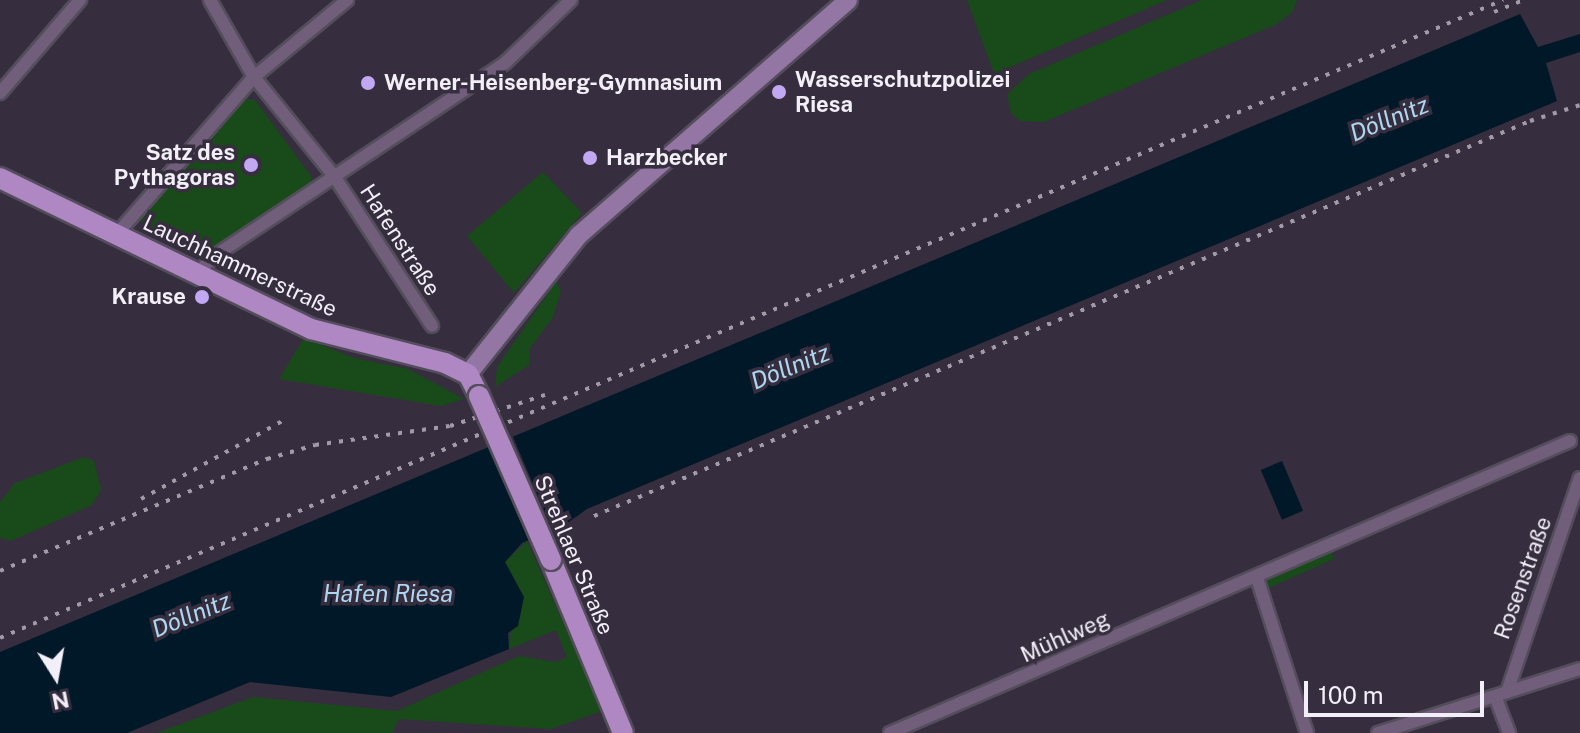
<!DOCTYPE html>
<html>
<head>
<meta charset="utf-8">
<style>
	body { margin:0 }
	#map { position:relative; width:1580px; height:733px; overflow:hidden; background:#362e3e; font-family:"Public Sans",sans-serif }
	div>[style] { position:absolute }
	.green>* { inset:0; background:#194a19 }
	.water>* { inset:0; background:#001827; transform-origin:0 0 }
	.pier>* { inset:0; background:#362e3e; transform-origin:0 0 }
	.roads { filter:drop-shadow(2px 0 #544d5c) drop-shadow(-2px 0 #544d5c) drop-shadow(0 2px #544d5c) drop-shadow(0 -2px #544d5c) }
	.street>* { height:12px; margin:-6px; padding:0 6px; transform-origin:6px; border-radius:6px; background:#715e7b }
	.secondary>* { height:18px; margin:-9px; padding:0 9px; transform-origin:9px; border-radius:9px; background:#9476a4 }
	.primary>* { height:20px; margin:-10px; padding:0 10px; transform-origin:10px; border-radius:10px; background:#af88c3 }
	.rail>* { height:4px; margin-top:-2px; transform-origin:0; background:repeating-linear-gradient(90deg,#a19ba8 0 4px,transparent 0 12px) }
	.bridges { filter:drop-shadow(2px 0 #544d5c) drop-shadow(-2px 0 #544d5c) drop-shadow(0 2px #544d5c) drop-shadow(0 -2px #544d5c) }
	.primary-bridge>* { height:20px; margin:-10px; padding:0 10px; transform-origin:10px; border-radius:10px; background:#af88c3 }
	.dots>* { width:22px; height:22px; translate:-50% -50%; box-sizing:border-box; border:4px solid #362e3e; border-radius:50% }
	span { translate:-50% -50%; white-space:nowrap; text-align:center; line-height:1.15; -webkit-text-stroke:7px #362e3e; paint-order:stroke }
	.poi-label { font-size:22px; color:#f3eff9; font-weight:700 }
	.left { translate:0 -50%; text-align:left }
	.right { translate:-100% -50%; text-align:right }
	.street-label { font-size:22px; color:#f3eff9 }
	.water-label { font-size:24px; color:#add6f0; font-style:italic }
	.north { position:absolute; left:16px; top:637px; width:80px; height:80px; -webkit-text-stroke:6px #362e3e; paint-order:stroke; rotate:169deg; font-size:22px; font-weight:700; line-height:32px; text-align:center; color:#f3eff9 }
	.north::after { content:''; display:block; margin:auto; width:28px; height:36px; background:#f3eff9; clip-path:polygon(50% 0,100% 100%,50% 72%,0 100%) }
	.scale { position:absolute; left:1304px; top:681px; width:180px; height:36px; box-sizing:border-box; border:4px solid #f3eff9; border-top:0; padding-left:10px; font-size:24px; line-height:28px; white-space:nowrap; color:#f3eff9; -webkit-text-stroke:6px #362e3e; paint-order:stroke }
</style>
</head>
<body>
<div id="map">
	<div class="green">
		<i style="clip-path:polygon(967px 0,1167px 0,994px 74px)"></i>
		<i style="clip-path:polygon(1202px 0,1297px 0,1292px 12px,1277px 24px,1044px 122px,1020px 121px,1011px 113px,1007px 94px,1029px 74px)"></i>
		<i style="clip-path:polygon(242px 98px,255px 100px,311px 176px,311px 185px,197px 257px,142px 231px,141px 218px)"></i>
		<i style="clip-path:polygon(543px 172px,582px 213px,514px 293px,467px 236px)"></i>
		<i style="clip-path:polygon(556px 282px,561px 290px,553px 317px,530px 348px,529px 365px,495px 387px,497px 367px)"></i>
		<i style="clip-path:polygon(304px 338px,354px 358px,408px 369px,464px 399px,441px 406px,279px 379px)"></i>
		<i style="clip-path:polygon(84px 457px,94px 461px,101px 490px,92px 505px,11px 541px,0 538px,0 502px,15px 483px)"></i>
		<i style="clip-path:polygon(527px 541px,602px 711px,551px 729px,399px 719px,392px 733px,157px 733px,253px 697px,397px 711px,519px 656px,556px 662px,567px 657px,556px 630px,509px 649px,516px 582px,505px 562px)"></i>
		<i style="clip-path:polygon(1330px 549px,1334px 559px,1266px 589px,1268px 580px)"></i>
	</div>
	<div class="water">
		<i style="clip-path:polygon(1520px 14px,1538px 47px,1580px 34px,1580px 52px,1546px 63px,1557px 101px,587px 509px,563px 526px,522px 543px,505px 562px,524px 597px,518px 626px,508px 633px,509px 649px,391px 697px,250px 682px,127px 733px,0 733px,0 652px)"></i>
		<i style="left:1282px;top:461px;width:54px;height:23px;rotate:67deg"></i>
	</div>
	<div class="pier">
		<i style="left:510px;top:430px;width:114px;height:26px;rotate:67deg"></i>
	</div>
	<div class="roads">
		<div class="street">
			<i style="left:210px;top:0;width:89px;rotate:60.3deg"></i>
			<i style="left:254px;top:77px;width:127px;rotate:51.1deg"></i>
			<i style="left:334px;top:176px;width:179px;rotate:56.8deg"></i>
			<i style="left:0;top:93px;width:123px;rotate:-49.3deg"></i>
			<i style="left:116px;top:235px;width:210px;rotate:-48.9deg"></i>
			<i style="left:254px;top:77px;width:121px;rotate:-39.6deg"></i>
			<i style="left:196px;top:274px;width:28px;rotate:-44deg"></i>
			<i style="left:216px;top:255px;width:347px;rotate:-33.6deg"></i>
			<i style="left:505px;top:63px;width:91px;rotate:-43.7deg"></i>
			<i style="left:1257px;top:578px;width:163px;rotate:72.1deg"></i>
			<i style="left:1507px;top:692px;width:226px;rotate:-71.2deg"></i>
			<i style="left:1495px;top:696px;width:40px;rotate:69deg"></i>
			<i style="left:890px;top:733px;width:740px;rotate:-23.24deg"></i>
			<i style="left:1378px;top:733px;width:212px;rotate:-17.6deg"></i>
		</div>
		<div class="secondary">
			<i style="left:468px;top:374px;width:178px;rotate:-51.4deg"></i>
			<i style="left:579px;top:235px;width:357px;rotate:-41.1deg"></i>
		</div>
		<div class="primary">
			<i style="left:0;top:178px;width:346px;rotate:25.9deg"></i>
			<i style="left:311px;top:329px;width:138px;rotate:14.2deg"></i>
			<i style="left:445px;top:363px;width:25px;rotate:26deg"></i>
			<i style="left:468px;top:374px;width:25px;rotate:63deg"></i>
			<i style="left:551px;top:560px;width:187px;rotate:67.4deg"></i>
		</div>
	</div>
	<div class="rail">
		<i style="left:1494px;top:12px;width:32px;rotate:-22deg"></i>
		<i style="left:141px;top:499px;width:163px;rotate:-28.9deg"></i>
		<i style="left:594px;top:516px;width:1016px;rotate:-22.88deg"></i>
		<i style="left:1530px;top:121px;width:52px;rotate:-17.7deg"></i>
		<i style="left:0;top:571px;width:290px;rotate:-22.8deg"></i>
		<i style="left:267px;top:459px;width:50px;rotate:-16.3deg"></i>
		<i style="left:315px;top:445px;width:136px;rotate:-8deg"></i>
		<i style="left:450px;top:426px;width:100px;rotate:-18.1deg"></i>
		<i style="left:0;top:638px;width:1633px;rotate:-23deg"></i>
	</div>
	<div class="bridges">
		<div class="primary-bridge">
			<i style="left:479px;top:396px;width:179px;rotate:66.3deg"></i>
		</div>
	</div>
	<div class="dots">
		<i style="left:368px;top:83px;background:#c1a8f3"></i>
		<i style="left:779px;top:92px;background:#c1a8f3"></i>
		<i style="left:590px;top:158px;background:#c1a8f3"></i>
		<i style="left:251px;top:165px;background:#c1a8f3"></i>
		<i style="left:202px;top:297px;background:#c1a8f3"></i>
	</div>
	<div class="poi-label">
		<span class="left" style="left:795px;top:92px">Wasserschutzpolizei<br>Riesa</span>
		<span class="left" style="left:384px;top:83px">Werner-Heisenberg-Gymnasium</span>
		<span class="right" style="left:235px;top:165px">Satz des<br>Pythagoras</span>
		<span class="left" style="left:606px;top:158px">Harzbecker</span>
		<span class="right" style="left:186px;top:297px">Krause</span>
	</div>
	<div class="street-label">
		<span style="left:400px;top:240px;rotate:57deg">Hafenstraße</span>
		<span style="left:240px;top:266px;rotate:25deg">Lauchhammerstraße</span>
		<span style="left:574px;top:555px;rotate:67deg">Strehlaer Straße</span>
		<span style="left:1523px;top:578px;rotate:-70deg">Rosenstraße</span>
		<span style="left:1065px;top:637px;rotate:-24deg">Mühlweg</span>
	</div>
	<div class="water-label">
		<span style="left:1389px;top:119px;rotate:-22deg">Döllnitz</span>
		<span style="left:790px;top:367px;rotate:-22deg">Döllnitz</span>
		<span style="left:388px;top:594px">Hafen Riesa</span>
		<span style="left:191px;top:615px;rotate:-22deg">Döllnitz</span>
	</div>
	<div class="north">N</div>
	<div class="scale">100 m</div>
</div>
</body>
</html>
